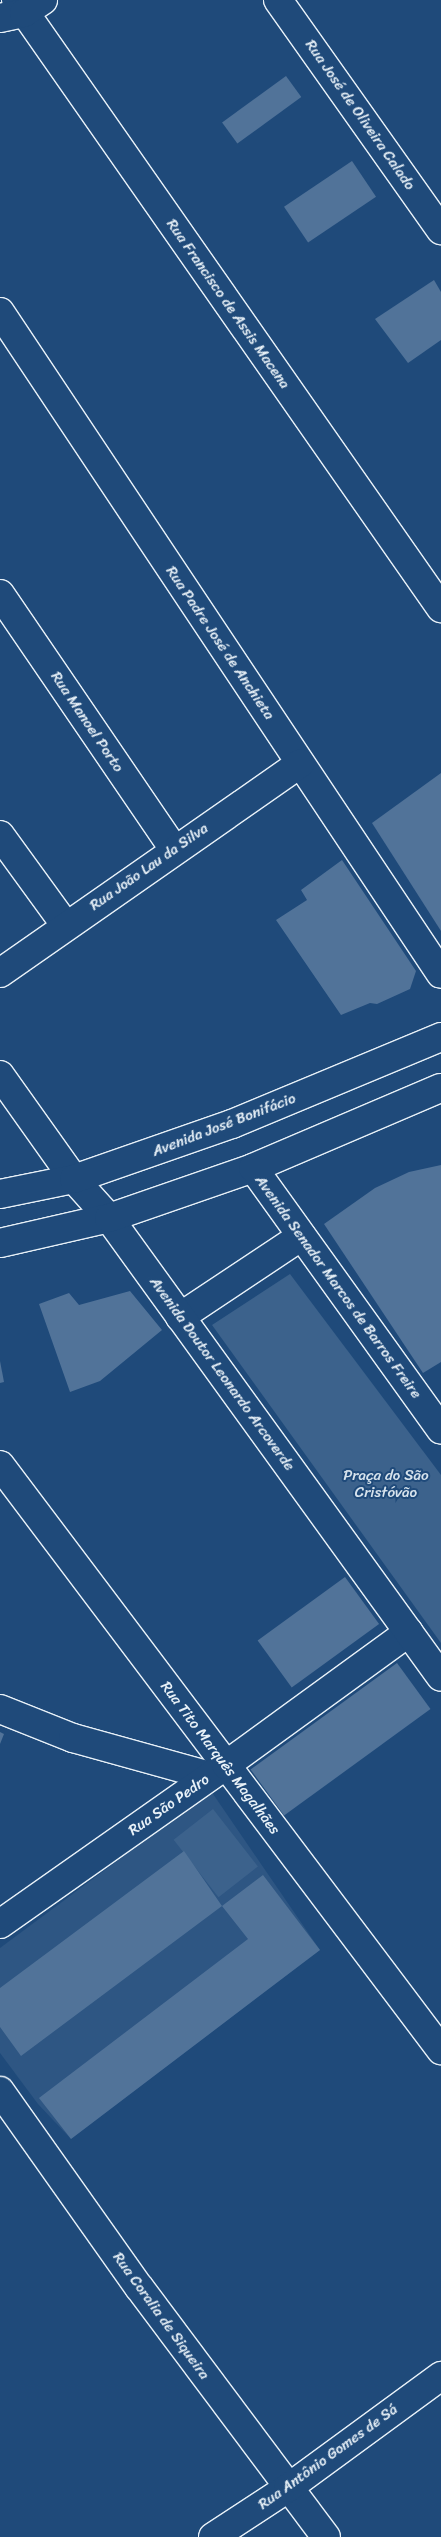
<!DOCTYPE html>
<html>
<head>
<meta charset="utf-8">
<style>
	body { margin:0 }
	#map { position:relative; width:441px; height:2537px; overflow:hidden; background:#1f4a7a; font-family:Sriracha,sans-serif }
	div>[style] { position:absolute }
	.built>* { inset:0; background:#2e5683 }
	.green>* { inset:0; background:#3c628c; transform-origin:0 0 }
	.building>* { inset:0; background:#517399; transform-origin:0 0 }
	.roads { filter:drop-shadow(1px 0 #e8f1f8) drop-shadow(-1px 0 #e8f1f8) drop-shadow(0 1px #e8f1f8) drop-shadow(0 -1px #e8f1f8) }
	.street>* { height:28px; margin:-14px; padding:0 14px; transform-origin:14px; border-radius:14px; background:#1f4a7a }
	.secondary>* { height:28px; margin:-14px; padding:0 14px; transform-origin:14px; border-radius:14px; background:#1f4a7a }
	span { translate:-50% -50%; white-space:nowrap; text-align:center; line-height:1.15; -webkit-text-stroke:4px #1f4a7a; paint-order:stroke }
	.street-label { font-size:15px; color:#e8f1f8 }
	.park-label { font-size:15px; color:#d7e3ed }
</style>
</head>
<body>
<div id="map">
	<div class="built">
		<i style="clip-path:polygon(211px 1791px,320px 1950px,71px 2139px,38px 2104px,0 2053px,0 1948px)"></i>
	</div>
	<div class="green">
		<i style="clip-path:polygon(290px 1274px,441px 1475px,441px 1643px,212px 1325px)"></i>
		<i style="left:213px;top:1809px;width:73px;height:50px;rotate:52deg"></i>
	</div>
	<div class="building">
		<i style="left:286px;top:76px;width:26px;height:79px;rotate:54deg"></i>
		<i style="left:352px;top:161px;width:43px;height:82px;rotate:56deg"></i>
		<i style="clip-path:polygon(434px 280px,441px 292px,441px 340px,408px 363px,375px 319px)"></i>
		<i style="clip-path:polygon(441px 773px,441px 931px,372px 823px)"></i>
		<i style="clip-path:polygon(342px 860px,416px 971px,410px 989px,377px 1004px,370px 1003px,341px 1015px,276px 920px,307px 900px,301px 890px)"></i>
		<i style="clip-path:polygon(441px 1165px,441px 1362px,423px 1373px,324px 1224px,375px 1188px,409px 1172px)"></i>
		<i style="clip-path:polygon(130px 1291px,162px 1330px,100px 1381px,70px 1392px,39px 1304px,69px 1293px,79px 1305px)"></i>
		<i style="clip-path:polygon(0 1361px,4px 1382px,0 1383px)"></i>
		<i style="left:345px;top:1577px;width:58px;height:108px;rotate:54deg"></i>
		<i style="left:397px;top:1663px;width:57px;height:181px;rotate:54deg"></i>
		<i style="clip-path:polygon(0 1732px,4px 1734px,0 1744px)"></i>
		<i style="clip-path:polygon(184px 1851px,222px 1906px,263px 1875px,320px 1950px,71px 2139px,39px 2098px,248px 1939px,222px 1906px,21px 2056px,0 2027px,0 1988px)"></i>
	</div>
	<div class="roads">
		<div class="street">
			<i style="left:16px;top:0;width:742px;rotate:55.05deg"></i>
			<i style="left:0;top:18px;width:25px;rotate:-12deg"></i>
			<i style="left:24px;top:13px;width:23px;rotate:-34deg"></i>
			<i style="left:0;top:312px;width:795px;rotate:56.33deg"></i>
			<i style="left:0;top:594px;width:309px;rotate:55.7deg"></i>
			<i style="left:0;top:835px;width:112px;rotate:54deg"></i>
			<i style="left:0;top:973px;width:366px;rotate:-34.9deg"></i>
			<i style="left:0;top:1075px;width:128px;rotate:54.6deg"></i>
			<i style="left:253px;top:1168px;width:322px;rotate:54.3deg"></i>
			<i style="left:180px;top:1317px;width:146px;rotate:-33.6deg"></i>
			<i style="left:0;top:1465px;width:733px;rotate:52.99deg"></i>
			<i style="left:0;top:1709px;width:79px;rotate:21.7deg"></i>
			<i style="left:73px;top:1738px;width:142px;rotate:15.5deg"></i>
			<i style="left:0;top:1924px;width:276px;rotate:-35.1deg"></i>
			<i style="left:226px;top:1765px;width:226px;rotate:-36deg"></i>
			<i style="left:0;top:2091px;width:240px;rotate:54.7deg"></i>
			<i style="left:139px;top:2287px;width:312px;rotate:53.2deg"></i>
			<i style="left:213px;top:2537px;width:90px;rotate:-33.2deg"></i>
			<i style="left:288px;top:2488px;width:190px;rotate:-36.2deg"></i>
		</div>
		<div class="secondary">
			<i style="left:278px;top:0;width:282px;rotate:54.7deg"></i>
			<i style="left:74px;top:1179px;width:52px;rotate:48.1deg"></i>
			<i style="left:109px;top:1218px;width:566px;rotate:54.12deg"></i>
			<i style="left:0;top:1194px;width:76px;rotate:-11.5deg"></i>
			<i style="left:74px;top:1179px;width:167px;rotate:-19.2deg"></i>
			<i style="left:232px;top:1124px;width:226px;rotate:-22.6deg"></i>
			<i style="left:0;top:1243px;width:112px;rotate:-12.9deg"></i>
			<i style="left:109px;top:1218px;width:152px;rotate:-19.1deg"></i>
			<i style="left:253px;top:1168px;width:204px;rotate:-23.1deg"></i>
		</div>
	</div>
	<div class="street-label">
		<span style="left:360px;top:115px;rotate:55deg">Rua José de Oliveira Calado</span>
		<span style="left:228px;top:304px;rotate:55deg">Rua Francisco de Assis Macena</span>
		<span style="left:220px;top:643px;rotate:56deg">Rua Padre José de Anchieta</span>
		<span style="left:87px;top:722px;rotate:56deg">Rua Manoel Porto</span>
		<span style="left:149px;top:867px;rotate:-35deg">Rua João Lau da Silva</span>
		<span style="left:224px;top:1125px;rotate:-21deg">Avenida José Bonifácio</span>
		<span style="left:338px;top:1287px;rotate:54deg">Avenida Senador Marcos de Barros Freire</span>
		<span style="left:222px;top:1374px;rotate:54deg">Avenida Doutor Leonardo Arcoverde</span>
		<span style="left:220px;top:1758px;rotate:53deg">Rua Tito Marquês Magalhães</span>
		<span style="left:169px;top:1805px;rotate:-35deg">Rua São Pedro</span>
		<span style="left:161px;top:2316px;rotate:54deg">Rua Coralia de Siqueira</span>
		<span style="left:328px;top:2457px;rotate:-36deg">Rua Antônio Gomes de Sá</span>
	</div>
	<div class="park-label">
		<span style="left:386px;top:1484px">Praça do São<br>Cristóvão</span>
	</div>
</div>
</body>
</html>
